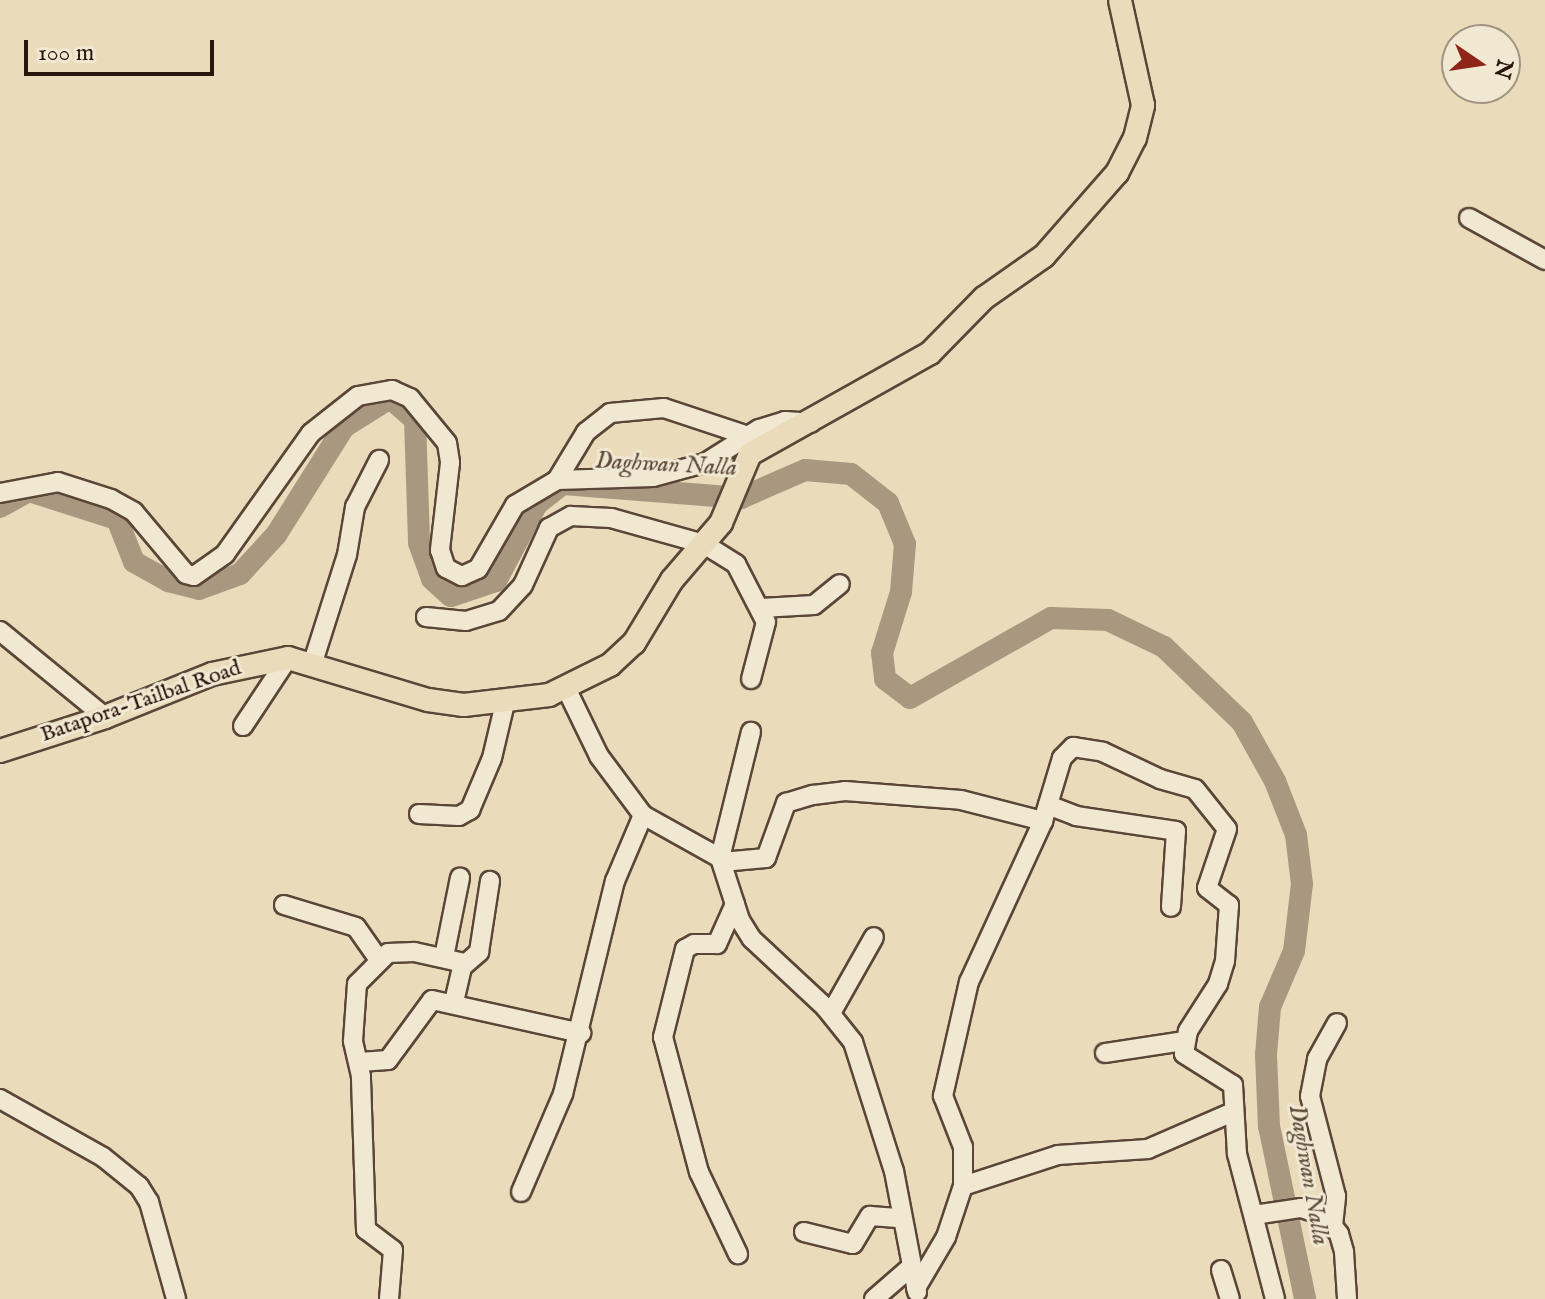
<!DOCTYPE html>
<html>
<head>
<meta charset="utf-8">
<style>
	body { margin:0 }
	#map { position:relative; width:1545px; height:1299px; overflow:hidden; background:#eadbba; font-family:"IM FELL English",serif }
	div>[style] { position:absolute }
	.river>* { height:22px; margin:-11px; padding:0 11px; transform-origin:11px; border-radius:11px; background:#a9987f }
	.roads { filter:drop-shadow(2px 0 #5a4638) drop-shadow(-2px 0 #5a4638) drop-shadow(0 2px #5a4638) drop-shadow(0 -2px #5a4638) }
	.minor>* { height:18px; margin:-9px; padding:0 9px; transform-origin:9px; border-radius:9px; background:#f1e8d2 }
	.major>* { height:22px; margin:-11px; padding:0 11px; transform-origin:11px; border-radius:11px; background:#eadbba }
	span { translate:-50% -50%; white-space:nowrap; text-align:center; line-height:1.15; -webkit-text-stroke:6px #f1e8d2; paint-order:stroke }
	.street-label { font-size:22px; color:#2a150c }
	.water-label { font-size:24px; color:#5d493a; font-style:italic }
	.north { position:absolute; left:1441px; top:24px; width:80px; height:80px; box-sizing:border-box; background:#f1e8d2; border:2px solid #a19483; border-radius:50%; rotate:103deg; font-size:22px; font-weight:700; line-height:32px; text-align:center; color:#2a150c }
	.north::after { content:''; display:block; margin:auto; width:28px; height:36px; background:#8f2418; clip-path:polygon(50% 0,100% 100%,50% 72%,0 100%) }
	.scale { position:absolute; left:24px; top:40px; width:190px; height:36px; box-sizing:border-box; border:4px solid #2a150c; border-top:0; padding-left:10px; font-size:24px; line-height:28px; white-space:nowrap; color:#2a150c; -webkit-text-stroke:6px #f1e8d2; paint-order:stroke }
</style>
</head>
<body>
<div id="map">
	<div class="river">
		<i style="left:0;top:507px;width:33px;rotate:-29deg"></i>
		<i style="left:29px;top:491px;width:92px;rotate:17.7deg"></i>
		<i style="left:117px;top:519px;width:46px;rotate:68.4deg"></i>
		<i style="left:134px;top:562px;width:39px;rotate:29deg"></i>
		<i style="left:168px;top:581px;width:32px;rotate:14deg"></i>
		<i style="left:199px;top:589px;width:44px;rotate:-20.1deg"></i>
		<i style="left:240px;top:574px;width:53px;rotate:-47.3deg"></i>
		<i style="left:276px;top:535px;width:128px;rotate:-57.8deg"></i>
		<i style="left:344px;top:427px;width:54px;rotate:-32.2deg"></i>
		<i style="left:390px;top:398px;width:33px;rotate:41deg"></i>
		<i style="left:415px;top:420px;width:123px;rotate:88.1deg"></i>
		<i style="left:419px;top:543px;width:38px;rotate:70deg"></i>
		<i style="left:432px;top:579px;width:25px;rotate:42deg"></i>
		<i style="left:451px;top:596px;width:47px;rotate:-18.4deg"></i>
		<i style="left:496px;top:581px;width:87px;rotate:-62deg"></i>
		<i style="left:537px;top:504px;width:33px;rotate:-38deg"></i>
		<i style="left:563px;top:484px;width:179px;rotate:4.5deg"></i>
		<i style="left:741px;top:498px;width:70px;rotate:-23.6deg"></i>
		<i style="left:805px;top:470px;width:46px;rotate:5deg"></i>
		<i style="left:851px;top:474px;width:47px;rotate:38.1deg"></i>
		<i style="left:888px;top:503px;width:44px;rotate:67.5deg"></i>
		<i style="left:905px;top:544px;width:48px;rotate:94.8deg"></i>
		<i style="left:901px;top:592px;width:64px;rotate:107.3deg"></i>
		<i style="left:882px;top:653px;width:26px;rotate:83deg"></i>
		<i style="left:885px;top:679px;width:31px;rotate:37deg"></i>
		<i style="left:910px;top:698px;width:162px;rotate:-29.6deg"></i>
		<i style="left:1051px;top:618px;width:57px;rotate:2deg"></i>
		<i style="left:1108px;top:620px;width:62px;rotate:25.7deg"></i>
		<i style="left:1164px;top:647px;width:108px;rotate:43.9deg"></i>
		<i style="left:1242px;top:722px;width:68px;rotate:60.8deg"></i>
		<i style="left:1275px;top:781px;width:58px;rotate:68.7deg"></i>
		<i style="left:1296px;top:835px;width:49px;rotate:83deg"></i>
		<i style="left:1302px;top:884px;width:67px;rotate:96.8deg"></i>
		<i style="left:1294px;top:951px;width:61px;rotate:113.2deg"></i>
		<i style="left:1270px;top:1007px;width:48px;rotate:94.8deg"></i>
		<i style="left:1266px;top:1055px;width:71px;rotate:87.6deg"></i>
		<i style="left:1269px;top:1126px;width:177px;rotate:78.2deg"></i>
	</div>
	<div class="roads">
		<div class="minor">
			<i style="left:1469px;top:218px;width:87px;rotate:28.9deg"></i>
			<i style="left:557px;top:480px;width:56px;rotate:-58.9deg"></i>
			<i style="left:586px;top:432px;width:31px;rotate:-38deg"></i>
			<i style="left:610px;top:413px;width:54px;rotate:-5.3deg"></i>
			<i style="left:664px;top:408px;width:85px;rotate:18.4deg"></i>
			<i style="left:0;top:493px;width:59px;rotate:-10.7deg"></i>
			<i style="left:58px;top:482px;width:56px;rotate:17.8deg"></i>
			<i style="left:111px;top:499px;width:26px;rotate:29deg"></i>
			<i style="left:134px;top:512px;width:81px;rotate:50deg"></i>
			<i style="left:186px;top:574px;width:8px;rotate:14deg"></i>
			<i style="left:194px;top:576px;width:38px;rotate:-35deg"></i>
			<i style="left:225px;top:554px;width:148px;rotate:-54.6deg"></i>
			<i style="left:311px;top:433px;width:60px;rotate:-38.2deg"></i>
			<i style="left:358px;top:396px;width:35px;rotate:-10deg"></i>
			<i style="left:392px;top:390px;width:20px;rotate:24deg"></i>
			<i style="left:410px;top:398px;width:58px;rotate:50.6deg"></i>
			<i style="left:447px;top:443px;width:20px;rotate:81deg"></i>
			<i style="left:450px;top:463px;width:88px;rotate:96.6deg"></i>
			<i style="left:440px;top:550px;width:19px;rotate:72deg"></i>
			<i style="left:446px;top:568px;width:18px;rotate:27deg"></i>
			<i style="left:462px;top:576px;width:17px;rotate:-24deg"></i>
			<i style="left:478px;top:569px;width:74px;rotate:-60deg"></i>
			<i style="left:515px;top:505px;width:49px;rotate:-30.8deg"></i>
			<i style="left:557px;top:480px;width:96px;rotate:-1.8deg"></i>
			<i style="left:653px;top:477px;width:54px;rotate:-15.1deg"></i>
			<i style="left:705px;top:463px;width:64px;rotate:-32.2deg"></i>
			<i style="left:759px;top:429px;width:27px;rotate:-17deg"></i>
			<i style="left:785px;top:421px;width:26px;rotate:4deg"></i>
			<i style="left:761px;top:608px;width:53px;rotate:-3.2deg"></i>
			<i style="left:814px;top:605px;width:33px;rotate:-39deg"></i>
			<i style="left:426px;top:617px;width:40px;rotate:5.7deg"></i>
			<i style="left:466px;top:621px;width:34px;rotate:-17deg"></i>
			<i style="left:499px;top:611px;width:35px;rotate:-47deg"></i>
			<i style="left:523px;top:585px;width:63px;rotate:-65.5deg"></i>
			<i style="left:549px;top:528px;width:25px;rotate:-29deg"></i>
			<i style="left:571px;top:516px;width:40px;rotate:2.9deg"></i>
			<i style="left:611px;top:518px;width:97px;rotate:15.6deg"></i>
			<i style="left:704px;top:544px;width:38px;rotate:32deg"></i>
			<i style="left:736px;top:564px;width:65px;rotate:62.7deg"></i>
			<i style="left:766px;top:622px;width:59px;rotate:104.7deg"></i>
			<i style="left:0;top:631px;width:136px;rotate:39.3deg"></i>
			<i style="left:313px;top:662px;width:112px;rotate:-72.4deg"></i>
			<i style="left:347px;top:555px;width:49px;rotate:-80.5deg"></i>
			<i style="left:355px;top:507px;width:53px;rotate:-62.9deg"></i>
			<i style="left:566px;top:688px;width:76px;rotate:64.1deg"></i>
			<i style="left:599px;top:756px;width:74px;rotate:53.3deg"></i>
			<i style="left:643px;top:815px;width:88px;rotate:29.2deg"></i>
			<i style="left:720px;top:858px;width:65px;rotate:72.1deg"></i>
			<i style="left:740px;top:920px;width:22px;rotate:58deg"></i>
			<i style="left:752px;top:939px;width:100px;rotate:43deg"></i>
			<i style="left:825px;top:1007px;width:45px;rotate:51.3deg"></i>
			<i style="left:853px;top:1042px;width:135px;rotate:72.4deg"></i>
			<i style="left:894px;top:1171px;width:123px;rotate:79.2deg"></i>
			<i style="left:243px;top:726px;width:82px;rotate:-56.5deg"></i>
			<i style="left:1048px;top:805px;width:30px;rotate:21deg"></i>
			<i style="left:1076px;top:816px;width:101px;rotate:8.5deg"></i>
			<i style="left:1176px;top:831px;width:76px;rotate:93.8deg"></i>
			<i style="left:419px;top:814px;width:40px;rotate:2.9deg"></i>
			<i style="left:459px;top:816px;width:13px;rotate:-29deg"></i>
			<i style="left:470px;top:810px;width:56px;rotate:-67.1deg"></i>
			<i style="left:492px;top:758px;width:57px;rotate:-76.7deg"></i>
			<i style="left:720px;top:858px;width:130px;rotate:-76.2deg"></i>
			<i style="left:722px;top:862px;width:44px;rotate:-5.2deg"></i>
			<i style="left:766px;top:858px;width:59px;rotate:-70deg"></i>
			<i style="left:786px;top:803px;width:28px;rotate:-17deg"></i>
			<i style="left:813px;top:795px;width:32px;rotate:-7deg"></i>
			<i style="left:845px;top:791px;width:116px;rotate:4.4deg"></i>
			<i style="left:961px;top:800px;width:85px;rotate:14.4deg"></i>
			<i style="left:735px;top:904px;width:44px;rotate:114.2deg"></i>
			<i style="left:717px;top:944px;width:23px;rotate:180deg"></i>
			<i style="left:694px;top:944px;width:10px;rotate:151deg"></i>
			<i style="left:685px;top:949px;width:91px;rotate:104deg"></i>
			<i style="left:663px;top:1037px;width:140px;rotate:75.1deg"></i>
			<i style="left:699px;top:1172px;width:91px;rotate:64.6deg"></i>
			<i style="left:284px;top:905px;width:75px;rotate:17deg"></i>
			<i style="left:356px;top:927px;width:38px;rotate:55deg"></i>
			<i style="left:444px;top:957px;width:81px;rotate:-78.6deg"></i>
			<i style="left:454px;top:1002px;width:36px;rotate:-77deg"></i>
			<i style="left:462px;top:967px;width:23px;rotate:-41deg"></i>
			<i style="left:479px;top:952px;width:72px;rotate:-81.2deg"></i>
			<i style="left:831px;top:1013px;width:87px;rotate:-60.5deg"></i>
			<i style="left:1105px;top:1053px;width:80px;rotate:-8.6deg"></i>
			<i style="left:360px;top:1062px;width:28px;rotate:-4deg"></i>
			<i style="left:388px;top:1060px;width:74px;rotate:-53.7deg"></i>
			<i style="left:432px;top:1000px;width:153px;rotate:12.5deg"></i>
			<i style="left:0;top:1099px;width:118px;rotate:29.4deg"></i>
			<i style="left:103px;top:1157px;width:46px;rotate:38.9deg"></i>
			<i style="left:139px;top:1186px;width:19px;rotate:58deg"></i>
			<i style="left:149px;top:1202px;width:101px;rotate:74.4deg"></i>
			<i style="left:963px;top:1186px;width:100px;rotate:-18.1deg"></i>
			<i style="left:1058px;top:1155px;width:90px;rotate:-3.8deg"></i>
			<i style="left:1148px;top:1149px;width:93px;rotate:-23.5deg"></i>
			<i style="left:521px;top:1192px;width:107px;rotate:-66.8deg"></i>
			<i style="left:563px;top:1094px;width:219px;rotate:-76.3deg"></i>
			<i style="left:615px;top:881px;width:72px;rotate:-67deg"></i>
			<i style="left:1254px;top:1215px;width:48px;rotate:-8.5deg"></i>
			<i style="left:1301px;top:1208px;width:25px;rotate:18deg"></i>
			<i style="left:1325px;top:1216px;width:23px;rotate:52deg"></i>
			<i style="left:1339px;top:1234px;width:19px;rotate:74deg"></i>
			<i style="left:1344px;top:1252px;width:47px;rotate:86.3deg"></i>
			<i style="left:1333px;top:1226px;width:30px;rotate:-84deg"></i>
			<i style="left:1336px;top:1196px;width:103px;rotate:-104.6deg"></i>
			<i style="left:1310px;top:1096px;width:38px;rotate:-79deg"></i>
			<i style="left:1317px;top:1059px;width:41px;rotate:-60.9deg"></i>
			<i style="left:804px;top:1232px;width:50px;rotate:13.8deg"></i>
			<i style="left:853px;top:1244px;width:33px;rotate:-59deg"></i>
			<i style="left:870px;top:1216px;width:31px;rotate:4deg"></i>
			<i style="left:1221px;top:1270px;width:30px;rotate:73deg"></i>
			<i style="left:916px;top:1288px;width:59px;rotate:-59.5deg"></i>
			<i style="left:946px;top:1237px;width:54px;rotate:-71.6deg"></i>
			<i style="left:963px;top:1186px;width:39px;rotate:-90deg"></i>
			<i style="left:963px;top:1147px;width:55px;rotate:-111.4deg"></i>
			<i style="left:943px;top:1096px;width:117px;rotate:-77.2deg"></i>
			<i style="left:969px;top:982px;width:177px;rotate:-65.3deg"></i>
			<i style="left:1043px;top:821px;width:66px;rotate:-73.2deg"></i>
			<i style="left:1062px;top:758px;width:16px;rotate:-45deg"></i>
			<i style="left:1073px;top:747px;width:30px;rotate:9deg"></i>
			<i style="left:1103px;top:752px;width:63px;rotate:25.3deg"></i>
			<i style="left:1160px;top:779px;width:36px;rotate:16deg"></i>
			<i style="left:1195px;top:789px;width:51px;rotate:51.3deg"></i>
			<i style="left:1227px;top:829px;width:62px;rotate:108.7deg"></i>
			<i style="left:1207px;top:888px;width:28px;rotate:38deg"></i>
			<i style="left:1229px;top:905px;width:56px;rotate:94.1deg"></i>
			<i style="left:1225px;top:961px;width:24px;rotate:107deg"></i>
			<i style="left:1218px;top:984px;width:56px;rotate:122.6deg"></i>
			<i style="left:1188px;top:1031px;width:23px;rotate:100deg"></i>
			<i style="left:1184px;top:1054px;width:58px;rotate:32.3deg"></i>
			<i style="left:1233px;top:1085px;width:69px;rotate:86.7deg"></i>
			<i style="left:1237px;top:1154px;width:150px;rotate:75.3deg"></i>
			<i style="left:389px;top:1299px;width:49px;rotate:-85.3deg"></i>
			<i style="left:393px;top:1250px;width:34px;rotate:-143deg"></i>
			<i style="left:366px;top:1230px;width:154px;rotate:-91.9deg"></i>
			<i style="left:361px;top:1076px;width:36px;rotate:-103deg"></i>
			<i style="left:353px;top:1041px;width:57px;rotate:-86deg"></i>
			<i style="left:357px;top:984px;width:44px;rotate:-45deg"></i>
			<i style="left:388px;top:953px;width:26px;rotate:-2deg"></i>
			<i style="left:414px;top:952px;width:51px;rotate:12.4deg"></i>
			<i style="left:874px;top:1299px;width:49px;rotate:-40.9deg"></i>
		</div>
		<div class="major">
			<i style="left:0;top:751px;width:110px;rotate:-17.9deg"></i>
			<i style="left:105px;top:717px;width:115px;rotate:-21.9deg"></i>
			<i style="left:212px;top:674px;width:78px;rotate:-11.9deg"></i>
			<i style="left:288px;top:658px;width:146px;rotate:16.7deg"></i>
			<i style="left:428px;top:700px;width:36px;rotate:8deg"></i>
			<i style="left:464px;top:705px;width:86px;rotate:-6.7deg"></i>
			<i style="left:549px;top:695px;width:68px;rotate:-26.2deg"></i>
			<i style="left:610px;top:665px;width:33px;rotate:-43deg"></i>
			<i style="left:634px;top:643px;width:74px;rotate:-58.9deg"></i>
			<i style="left:672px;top:580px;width:75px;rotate:-49.3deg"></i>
			<i style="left:721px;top:523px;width:75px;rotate:-67.2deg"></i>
			<i style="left:750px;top:454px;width:206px;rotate:-29.3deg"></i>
			<i style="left:930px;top:353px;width:77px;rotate:-45.5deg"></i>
			<i style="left:984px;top:298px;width:73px;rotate:-35deg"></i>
			<i style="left:1044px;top:256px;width:111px;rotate:-48.7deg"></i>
			<i style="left:1117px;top:173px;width:39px;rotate:-63deg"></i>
			<i style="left:1135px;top:138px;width:34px;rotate:-76deg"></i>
			<i style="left:1143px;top:105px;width:107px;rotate:-102.4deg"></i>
		</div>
	</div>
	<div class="street-label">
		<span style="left:141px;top:702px;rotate:-19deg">Batapora-Tailbal Road</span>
	</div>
	<div class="water-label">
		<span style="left:666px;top:465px;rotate:3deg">Daghwan Nalla</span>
		<span style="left:1308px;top:1175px;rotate:80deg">Daghwan Nalla</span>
	</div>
	<div class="north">N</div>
	<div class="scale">100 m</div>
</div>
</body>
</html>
